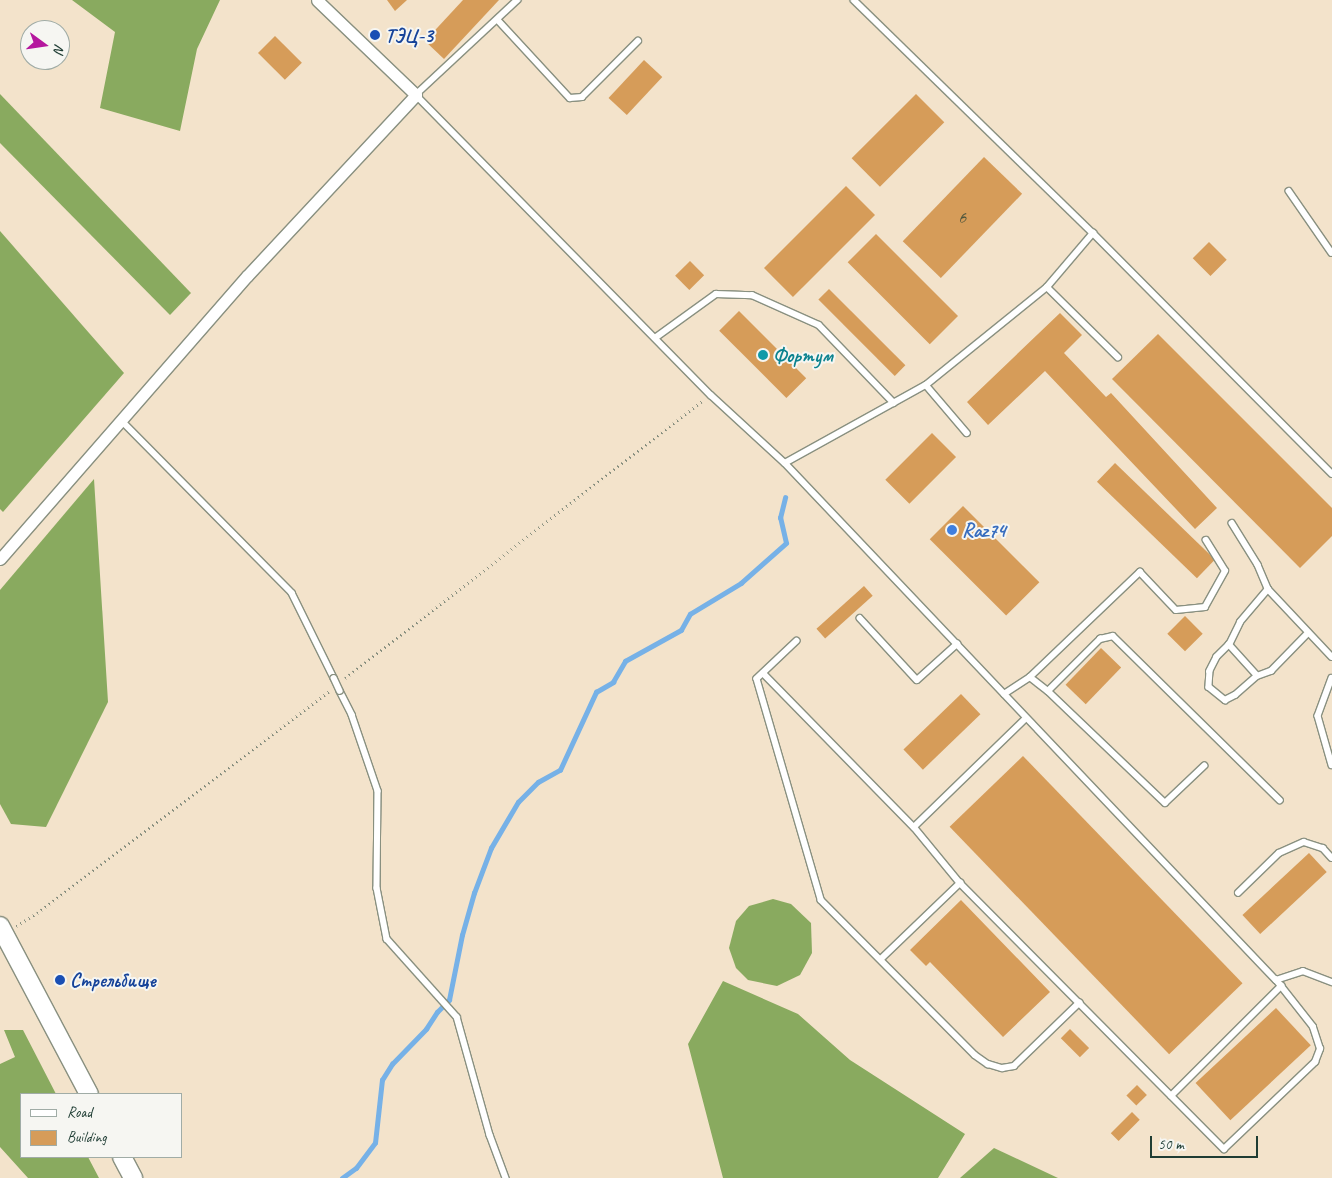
<!DOCTYPE html>
<html>
<head>
<meta charset="utf-8">
<style>
	body { margin:0 }
	#map { position:relative; width:1332px; height:1178px; overflow:hidden; background:#f3e3cb; font-family:Caveat,sans-serif }
	div>[style] { position:absolute }
	.forest>* { inset:0; background:#89aa5f }
	.stream>* { height:4.5px; margin:-2.25px; padding:0 2.25px; transform-origin:2.25px; border-radius:2.25px; background:#76b1e7 }
	.building>* { inset:0; background:#d69c59; transform-origin:0 0 }
	.path>* { height:2.5px; margin-top:-1.25px; transform-origin:0; background:repeating-linear-gradient(90deg,#899080 0 1px,transparent 0 5px) }
	.roads { filter:drop-shadow(1px 0 #899080) drop-shadow(-1px 0 #899080) drop-shadow(0 1px #899080) drop-shadow(0 -1px #899080) }
	.lane>* { height:5.5px; margin:-2.75px; padding:0 2.75px; transform-origin:2.75px; border-radius:2.75px; background:#fff }
	.street>* { height:11px; margin:-5.5px; padding:0 5.5px; transform-origin:5.5px; border-radius:5.5px; background:#fff }
	.primary>* { height:18px; margin:-9px; padding:0 9px; transform-origin:9px; border-radius:9px; background:#fff }
	.bridges { filter:drop-shadow(1px 0 #899080) drop-shadow(-1px 0 #899080) drop-shadow(0 1px #899080) drop-shadow(0 -1px #899080) }
	.lane-bridge>* { height:5.5px; margin:-2.75px; padding:0 2.75px; transform-origin:2.75px; border-radius:2.75px; background:#fff }
	.dots>* { width:14px; height:14px; translate:-50% -50%; box-sizing:border-box; border:2px solid #f6f6f2; border-radius:50% }
	span { translate:-50% -50%; white-space:nowrap; text-align:center; line-height:1.15; -webkit-text-stroke:4px #f6f6f2; paint-order:stroke }
	.number-label { font-size:18px; color:#4d553d }
	.number-label span { -webkit-text-stroke-width:0 }
	.transit-label { font-size:20px; color:#164399; font-weight:700 }
	.left { translate:0 -50%; text-align:left }
	.culture-label { font-size:20px; color:#0d838f; font-weight:700 }
	.shop-label { font-size:20px; color:#366cbe; font-weight:700 }
	.legend { position:absolute; left:20px; top:1093px; width:162px; height:65px; box-sizing:border-box; background:#f6f6f2; border:1px solid #a0aca6; margin:0; padding:6px 9px; list-style:none; font-size:15px; color:#1f3d34 }
	.legend li { display:flex; align-items:center; gap:10px; height:25px }
	.legend b { width:25px; border:1px solid #a0aca6 }
	.north { position:absolute; left:20px; top:20px; width:50px; height:50px; box-sizing:border-box; background:#f6f6f2; border:1px solid #a0aca6; border-radius:50%; rotate:104deg; font-size:14px; font-weight:700; line-height:20px; text-align:center; color:#1f3d34 }
	.north::after { content:''; display:block; margin:auto; width:18px; height:22px; background:#b5179e; clip-path:polygon(50% 0,100% 100%,50% 72%,0 100%) }
	.scale { position:absolute; left:1150px; top:1136px; width:108px; height:22px; box-sizing:border-box; border:2px solid #1f3d34; border-top:0; padding-left:6px; font-size:15px; line-height:18px; white-space:nowrap; color:#1f3d34; -webkit-text-stroke:4px #f6f6f2; paint-order:stroke }
</style>
</head>
<body>
<div id="map">
	<div class="forest">
		<i style="clip-path:polygon(72px 0,220px 0,197px 49px,180px 131px,100px 108px,115px 32px)"></i>
		<i style="clip-path:polygon(0 94px,191px 293px,170px 315px,0 143px)"></i>
		<i style="clip-path:polygon(0 231px,124px 373px,3px 512px,0 509px)"></i>
		<i style="clip-path:polygon(94px 479px,108px 702px,46px 827px,11px 824px,0 804px,0 590px)"></i>
		<i style="clip-path:polygon(773px 899px,791px 904px,811px 923px,812px 953px,800px 975px,777px 986px,748px 980px,736px 968px,729px 948px,736px 921px,749px 906px)"></i>
		<i style="clip-path:polygon(723px 981px,798px 1014px,850px 1060px,965px 1134px,938px 1178px,723px 1178px,688px 1044px)"></i>
		<i style="clip-path:polygon(4px 1030px,23px 1030px,56px 1094px,21px 1094px,21px 1157px,88px 1157px,99px 1178px,28px 1178px,0 1147px,0 1064px,15px 1057px)"></i>
		<i style="clip-path:polygon(994px 1148px,1058px 1178px,960px 1178px)"></i>
	</div>
	<div class="stream">
		<i style="left:342px;top:1178px;width:17px;rotate:-36deg"></i>
		<i style="left:356px;top:1168px;width:31px;rotate:-53deg"></i>
		<i style="left:375px;top:1143px;width:63px;rotate:-83.7deg"></i>
		<i style="left:382px;top:1080px;width:19px;rotate:-58deg"></i>
		<i style="left:392px;top:1064px;width:49px;rotate:-45.8deg"></i>
		<i style="left:426px;top:1029px;width:20px;rotate:-57deg"></i>
		<i style="left:437px;top:1012px;width:17px;rotate:-45deg"></i>
		<i style="left:449px;top:1000px;width:66px;rotate:-78.7deg"></i>
		<i style="left:462px;top:935px;width:44px;rotate:-74.1deg"></i>
		<i style="left:474px;top:893px;width:48px;rotate:-69.3deg"></i>
		<i style="left:491px;top:848px;width:53px;rotate:-59.6deg"></i>
		<i style="left:518px;top:802px;width:28px;rotate:-45deg"></i>
		<i style="left:538px;top:782px;width:25px;rotate:-29deg"></i>
		<i style="left:560px;top:770px;width:86px;rotate:-65.2deg"></i>
		<i style="left:596px;top:692px;width:20px;rotate:-30deg"></i>
		<i style="left:613px;top:682px;width:24px;rotate:-60deg"></i>
		<i style="left:625px;top:661px;width:64px;rotate:-29deg"></i>
		<i style="left:681px;top:630px;width:18px;rotate:-61deg"></i>
		<i style="left:690px;top:614px;width:60px;rotate:-31.3deg"></i>
		<i style="left:741px;top:583px;width:60px;rotate:-41.6deg"></i>
		<i style="left:786px;top:543px;width:26px;rotate:-103deg"></i>
		<i style="left:780px;top:518px;width:21px;rotate:-76deg"></i>
	</div>
	<div class="building">
		<i style="clip-path:polygon(387px 0,407px 0,395px 11px)"></i>
		<i style="clip-path:polygon(463px 0,499px 0,444px 59px,425px 41px)"></i>
		<i style="left:275px;top:36px;width:38px;height:24px;rotate:45deg"></i>
		<i style="left:644px;top:60px;width:25px;height:52px;rotate:43deg"></i>
		<i style="left:916px;top:94px;width:40px;height:91px;rotate:45deg"></i>
		<i style="left:984px;top:157px;width:53px;height:117px;rotate:44deg"></i>
		<i style="left:846px;top:186px;width:41px;height:116px;rotate:45deg"></i>
		<i style="left:876px;top:234px;width:116px;height:40px;rotate:45deg"></i>
		<i style="left:1209px;top:242px;width:25px;height:23px;rotate:45deg"></i>
		<i style="left:690px;top:261px;width:20px;height:21px;rotate:45deg"></i>
		<i style="left:829px;top:289px;width:108px;height:15px;rotate:45deg"></i>
		<i style="left:739px;top:311px;width:95px;height:28px;rotate:45deg"></i>
		<i style="clip-path:polygon(1060px 313px,1082px 335px,1064px 353px,1106px 397px,1111px 393px,1217px 508px,1195px 529px,1045px 371px,988px 425px,967px 402px)"></i>
		<i style="clip-path:polygon(1158px 334px,1332px 508px,1332px 536px,1300px 568px,1112px 379px)"></i>
		<i style="left:932px;top:433px;width:34px;height:66px;rotate:45deg"></i>
		<i style="left:1115px;top:463px;width:139px;height:26px;rotate:44deg"></i>
		<i style="left:963px;top:506px;width:108px;height:47px;rotate:45deg"></i>
		<i style="left:864px;top:586px;width:13px;height:64px;rotate:48deg"></i>
		<i style="left:1185px;top:616px;width:25px;height:25px;rotate:45deg"></i>
		<i style="left:1101px;top:648px;width:28px;height:51px;rotate:44deg"></i>
		<i style="left:961px;top:694px;width:28px;height:80px;rotate:46deg"></i>
		<i style="left:1023px;top:756px;width:316px;height:102px;rotate:46deg"></i>
		<i style="left:1309px;top:853px;width:26px;height:91px;rotate:47deg"></i>
		<i style="clip-path:polygon(961px 900px,1050px 992px,1003px 1037px,930px 962px,926px 966px,910px 950px)"></i>
		<i style="left:1276px;top:1008px;width:51px;height:110px;rotate:47deg"></i>
		<i style="left:1070px;top:1029px;width:27px;height:13px;rotate:45deg"></i>
		<i style="left:1137px;top:1085px;width:14px;height:15px;rotate:45deg"></i>
		<i style="left:1132px;top:1112px;width:11px;height:30px;rotate:45deg"></i>
	</div>
	<div class="path">
		<i style="left:345px;top:678px;width:452px;rotate:-37.8deg"></i>
		<i style="left:16px;top:926px;width:25px;rotate:-32deg"></i>
		<i style="left:37px;top:913px;width:367px;rotate:-37.2deg"></i>
	</div>
	<div class="roads">
		<div class="lane">
			<i style="left:518px;top:0;width:139px;rotate:137deg"></i>
			<i style="left:416px;top:95px;width:421px;rotate:45.5deg"></i>
			<i style="left:711px;top:395px;width:100px;rotate:42.6deg"></i>
			<i style="left:785px;top:463px;width:713px;rotate:46.48deg"></i>
			<i style="left:1276px;top:980px;width:28px;rotate:-18deg"></i>
			<i style="left:1303px;top:971px;width:31px;rotate:21deg"></i>
			<i style="left:854px;top:0;width:334px;rotate:44.3deg"></i>
			<i style="left:1093px;top:233px;width:339px;rotate:45.2deg"></i>
			<i style="left:498px;top:20px;width:106px;rotate:47.3deg"></i>
			<i style="left:570px;top:98px;width:12px;rotate:-5deg"></i>
			<i style="left:582px;top:97px;width:79px;rotate:-45deg"></i>
			<i style="left:1289px;top:191px;width:75px;rotate:55.3deg"></i>
			<i style="left:1047px;top:287px;width:100px;rotate:44.6deg"></i>
			<i style="left:655px;top:338px;width:75px;rotate:-35.8deg"></i>
			<i style="left:716px;top:294px;width:36px;rotate:2deg"></i>
			<i style="left:752px;top:295px;width:73px;rotate:24.1deg"></i>
			<i style="left:819px;top:325px;width:108px;rotate:46.1deg"></i>
			<i style="left:926px;top:385px;width:63px;rotate:49.5deg"></i>
			<i style="left:121px;top:420px;width:243px;rotate:45.3deg"></i>
			<i style="left:292px;top:593px;width:95px;rotate:63.7deg"></i>
			<i style="left:785px;top:463px;width:161px;rotate:-29deg"></i>
			<i style="left:926px;top:385px;width:156px;rotate:-39deg"></i>
			<i style="left:1047px;top:287px;width:71px;rotate:-49.6deg"></i>
			<i style="left:1232px;top:523px;width:49px;rotate:58.2deg"></i>
			<i style="left:1258px;top:565px;width:26px;rotate:67deg"></i>
			<i style="left:1268px;top:589px;width:93px;rotate:46.7deg"></i>
			<i style="left:860px;top:618px;width:84px;rotate:47.4deg"></i>
			<i style="left:917px;top:680px;width:54px;rotate:-42deg"></i>
			<i style="left:797px;top:641px;width:55px;rotate:136.5deg"></i>
			<i style="left:757px;top:679px;width:230px;rotate:73.8deg"></i>
			<i style="left:821px;top:900px;width:218px;rotate:45.2deg"></i>
			<i style="left:975px;top:1055px;width:16px;rotate:35deg"></i>
			<i style="left:988px;top:1064px;width:15px;rotate:16deg"></i>
			<i style="left:1002px;top:1068px;width:12px;rotate:-9deg"></i>
			<i style="left:1014px;top:1066px;width:91px;rotate:-44.1deg"></i>
			<i style="left:1229px;top:645px;width:17px;rotate:135deg"></i>
			<i style="left:1217px;top:657px;width:16px;rotate:117deg"></i>
			<i style="left:1210px;top:671px;width:16px;rotate:94deg"></i>
			<i style="left:1209px;top:687px;width:21px;rotate:39deg"></i>
			<i style="left:1225px;top:700px;width:11px;rotate:-27deg"></i>
			<i style="left:1235px;top:695px;width:29px;rotate:-41deg"></i>
			<i style="left:1257px;top:676px;width:15px;rotate:-20deg"></i>
			<i style="left:1271px;top:671px;width:53px;rotate:-45.8deg"></i>
			<i style="left:763px;top:673px;width:216px;rotate:45.6deg"></i>
			<i style="left:914px;top:827px;width:72px;rotate:50.6deg"></i>
			<i style="left:960px;top:883px;width:375px;rotate:45.2deg"></i>
			<i style="left:1224px;top:1149px;width:126px;rotate:-43.7deg"></i>
			<i style="left:1315px;top:1062px;width:14px;rotate:-69deg"></i>
			<i style="left:1320px;top:1049px;width:23px;rotate:-108deg"></i>
			<i style="left:1313px;top:1027px;width:60px;rotate:-128.2deg"></i>
			<i style="left:1257px;top:676px;width:42px;rotate:-132.1deg"></i>
			<i style="left:1229px;top:645px;width:25px;rotate:-64deg"></i>
			<i style="left:1240px;top:622px;width:43px;rotate:-49.7deg"></i>
			<i style="left:1030px;top:677px;width:23px;rotate:38deg"></i>
			<i style="left:1048px;top:691px;width:162px;rotate:43.7deg"></i>
			<i style="left:1165px;top:803px;width:54px;rotate:-43.5deg"></i>
			<i style="left:1332px;top:678px;width:40px;rotate:110.2deg"></i>
			<i style="left:1318px;top:716px;width:51px;rotate:74.1deg"></i>
			<i style="left:340px;top:691px;width:27px;rotate:63deg"></i>
			<i style="left:352px;top:715px;width:80px;rotate:71.1deg"></i>
			<i style="left:378px;top:791px;width:97px;rotate:90.6deg"></i>
			<i style="left:377px;top:888px;width:52px;rotate:78.9deg"></i>
			<i style="left:387px;top:939px;width:105px;rotate:48.1deg"></i>
			<i style="left:457px;top:1017px;width:123px;rotate:74.4deg"></i>
			<i style="left:490px;top:1135px;width:46px;rotate:69.6deg"></i>
			<i style="left:1048px;top:691px;width:74px;rotate:-45deg"></i>
			<i style="left:1100px;top:639px;width:13px;rotate:-13deg"></i>
			<i style="left:1113px;top:636px;width:234px;rotate:44.5deg"></i>
			<i style="left:1004px;top:694px;width:31px;rotate:-33deg"></i>
			<i style="left:1030px;top:677px;width:152px;rotate:-43.7deg"></i>
			<i style="left:1140px;top:572px;width:52px;rotate:46.5deg"></i>
			<i style="left:1176px;top:610px;width:29px;rotate:-6deg"></i>
			<i style="left:1205px;top:607px;width:41px;rotate:-60.9deg"></i>
			<i style="left:1225px;top:571px;width:36px;rotate:-122deg"></i>
			<i style="left:914px;top:827px;width:156px;rotate:-44.2deg"></i>
			<i style="left:1238px;top:893px;width:57px;rotate:-44.3deg"></i>
			<i style="left:1279px;top:853px;width:27px;rotate:-24deg"></i>
			<i style="left:1304px;top:842px;width:20px;rotate:18deg"></i>
			<i style="left:1323px;top:848px;width:13px;rotate:48deg"></i>
			<i style="left:881px;top:959px;width:110px;rotate:-43.9deg"></i>
			<i style="left:1171px;top:1096px;width:156px;rotate:-45deg"></i>
		</div>
		<div class="street">
			<i style="left:0;top:559px;width:376px;rotate:-48.9deg"></i>
			<i style="left:247px;top:276px;width:248px;rotate:-47deg"></i>
			<i style="left:416px;top:95px;width:137px;rotate:-136.2deg"></i>
		</div>
		<div class="primary">
			<i style="left:0;top:926px;width:190px;rotate:62.1deg"></i>
			<i style="left:122px;top:1157px;width:24px;rotate:62deg"></i>
		</div>
	</div>
	<div class="bridges">
		<div class="lane-bridge">
			<i style="left:334px;top:678px;width:14px;rotate:65deg"></i>
		</div>
	</div>
	<div class="dots">
		<i style="left:375px;top:35px;background:#1a4fb4"></i>
		<i style="left:763px;top:355px;background:#0f9aa8"></i>
		<i style="left:952px;top:530px;background:#3f7fe0"></i>
		<i style="left:60px;top:980px;background:#1a4fb4"></i>
	</div>
	<div class="number-label">
		<span style="left:962px;top:217px">6</span>
	</div>
	<div class="transit-label">
		<span class="left" style="left:385px;top:35px">ТЭЦ-3</span>
		<span class="left" style="left:70px;top:980px">Стрельбище</span>
	</div>
	<div class="culture-label">
		<span class="left" style="left:773px;top:355px">Фортум</span>
	</div>
	<div class="shop-label">
		<span class="left" style="left:962px;top:530px">Raz74</span>
	</div>
	<ul class="legend">
	<li><b style="height:6px;background:#fff"></b>Road</li>
	<li><b style="height:14px;background:#d69c59"></b>Building</li>
	</ul>
	<div class="north">N</div>
	<div class="scale">50 m</div>
</div>
</body>
</html>
